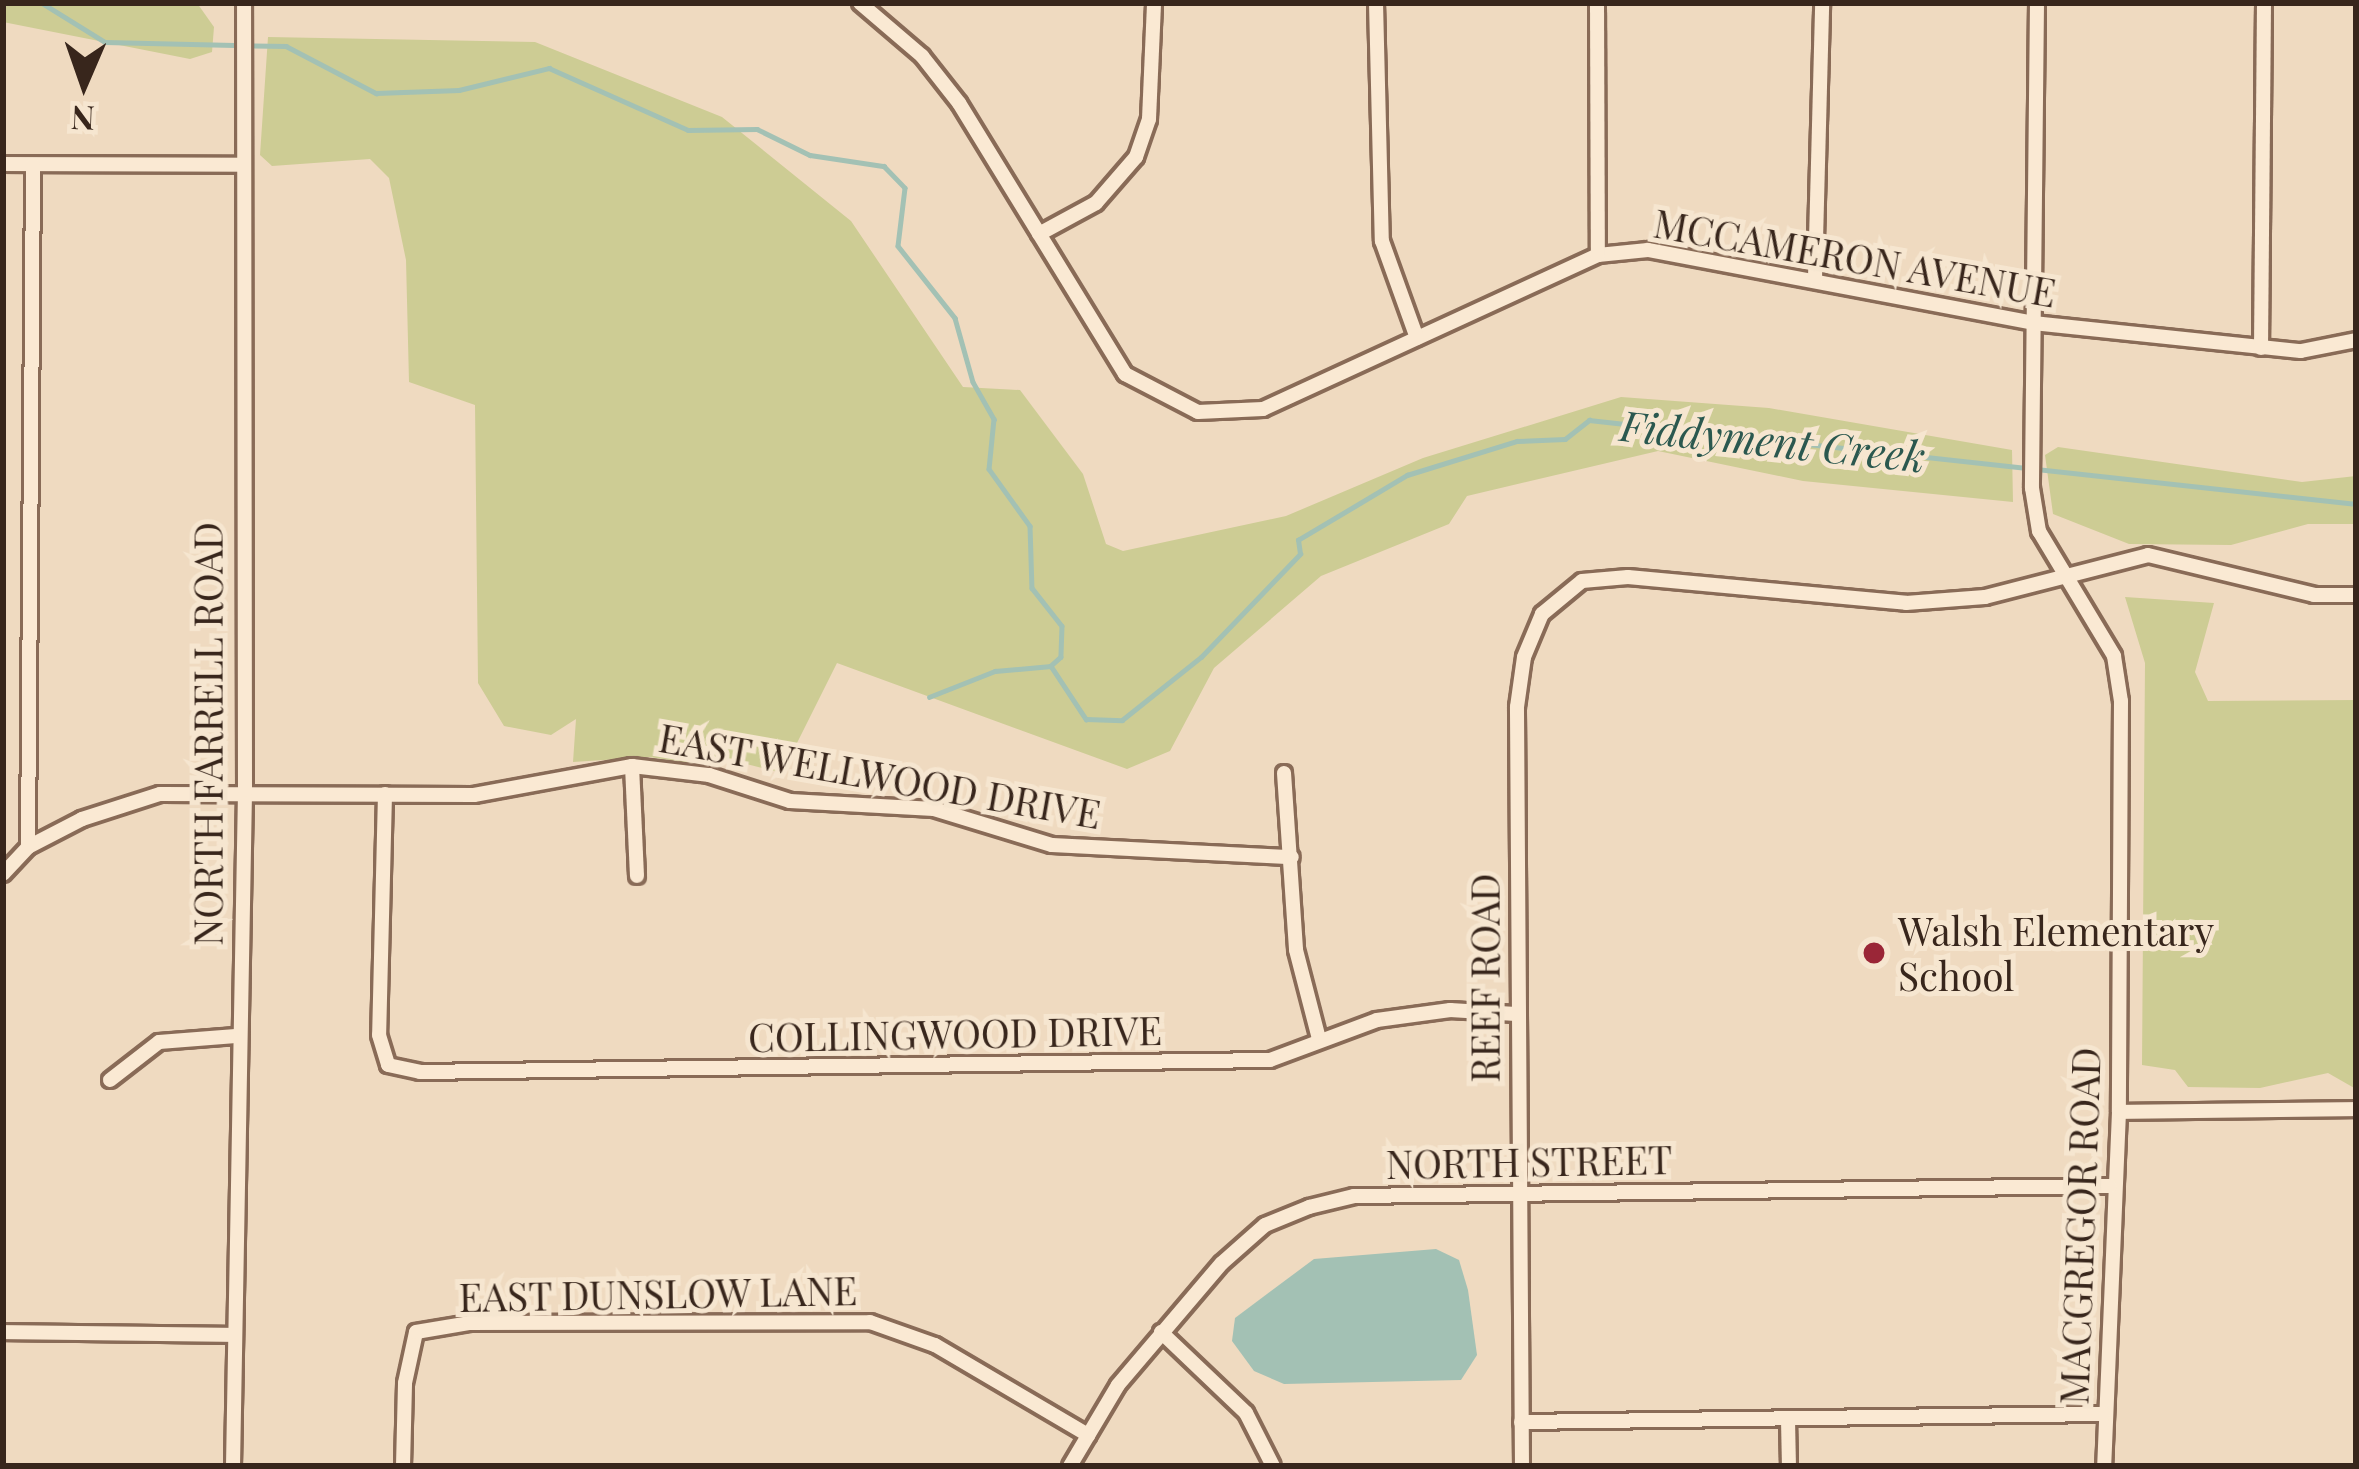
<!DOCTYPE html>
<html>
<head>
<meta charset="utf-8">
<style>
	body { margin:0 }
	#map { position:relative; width:2359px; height:1469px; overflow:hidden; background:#efdac0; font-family:"Playfair Display",serif }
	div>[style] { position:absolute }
	.green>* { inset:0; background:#cdcc94 }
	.water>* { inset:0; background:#a3c1b4 }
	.stream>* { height:4.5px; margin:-2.25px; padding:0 2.25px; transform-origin:2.25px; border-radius:2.25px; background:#a3c1b4 }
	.roads { filter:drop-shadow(3px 0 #896b57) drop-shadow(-3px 0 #896b57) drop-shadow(0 3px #896b57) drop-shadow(0 -3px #896b57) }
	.street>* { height:14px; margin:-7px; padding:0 7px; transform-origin:7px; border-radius:7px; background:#fae9d3 }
	.dots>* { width:33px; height:33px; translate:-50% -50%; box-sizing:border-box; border:6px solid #f6e6d0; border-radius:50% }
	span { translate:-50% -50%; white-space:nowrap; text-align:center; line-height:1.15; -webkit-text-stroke:10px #f6e6d0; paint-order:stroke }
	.street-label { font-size:39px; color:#38261c }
	.poi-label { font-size:39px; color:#38261c }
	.left { translate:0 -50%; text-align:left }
	.water-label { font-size:42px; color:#2b584f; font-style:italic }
	.frame { position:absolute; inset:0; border:6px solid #38261c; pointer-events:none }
	.north { position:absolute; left:24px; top:24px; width:120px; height:120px; -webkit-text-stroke:9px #f6e6d0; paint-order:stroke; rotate:182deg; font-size:33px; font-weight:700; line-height:48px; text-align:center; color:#38261c }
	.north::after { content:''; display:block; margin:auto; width:42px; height:54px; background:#38261c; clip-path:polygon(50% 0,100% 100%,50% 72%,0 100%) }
</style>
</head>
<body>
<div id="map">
	<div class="green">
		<i style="clip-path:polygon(3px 3px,197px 3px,214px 27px,212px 52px,190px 59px,3px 22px)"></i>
		<i style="clip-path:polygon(268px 37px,535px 42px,722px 117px,851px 221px,963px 387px,1020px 390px,1083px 474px,1106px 544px,1123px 551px,1286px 516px,1423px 458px,1621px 397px,1769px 408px,2012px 450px,2013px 502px,1803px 481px,1658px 451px,1467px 496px,1449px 524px,1321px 576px,1214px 668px,1170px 751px,1127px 769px,837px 663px,782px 773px,723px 758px,720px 768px,650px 757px,573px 762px,576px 719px,551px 735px,504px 726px,478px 683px,475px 405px,409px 382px,406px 260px,389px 178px,370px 159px,272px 166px,260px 155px)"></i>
		<i style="clip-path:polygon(2058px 447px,2302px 482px,2356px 476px,2356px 524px,2308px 524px,2231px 545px,2129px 544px,2053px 514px,2045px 455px)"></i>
		<i style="clip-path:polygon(2125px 597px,2214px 603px,2195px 672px,2208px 701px,2356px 700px,2356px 1089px,2328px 1073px,2260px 1088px,2188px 1087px,2175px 1070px,2142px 1065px,2145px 663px)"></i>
	</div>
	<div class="water">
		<i style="clip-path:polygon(1436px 1249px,1459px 1260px,1468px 1290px,1477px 1355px,1461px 1380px,1284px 1384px,1254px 1371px,1232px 1341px,1235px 1318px,1314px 1259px)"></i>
	</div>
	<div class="stream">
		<i style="left:42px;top:3px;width:74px;rotate:31.8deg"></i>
		<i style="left:105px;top:42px;width:181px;rotate:1.3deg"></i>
		<i style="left:286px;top:46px;width:102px;rotate:27.6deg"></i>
		<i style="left:376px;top:93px;width:83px;rotate:-2.1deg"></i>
		<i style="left:459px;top:90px;width:93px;rotate:-13.7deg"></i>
		<i style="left:549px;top:68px;width:152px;rotate:24deg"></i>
		<i style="left:688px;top:130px;width:69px;rotate:-0.8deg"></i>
		<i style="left:757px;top:129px;width:59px;rotate:26.1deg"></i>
		<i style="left:810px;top:155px;width:75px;rotate:8.5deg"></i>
		<i style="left:884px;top:166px;width:30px;rotate:46deg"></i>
		<i style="left:905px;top:188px;width:58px;rotate:96.9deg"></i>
		<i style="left:898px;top:246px;width:92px;rotate:51.6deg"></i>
		<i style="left:955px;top:318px;width:66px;rotate:74.3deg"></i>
		<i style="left:973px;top:382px;width:43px;rotate:60.4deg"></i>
		<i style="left:994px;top:419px;width:50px;rotate:95.7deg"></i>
		<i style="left:989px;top:469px;width:70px;rotate:54.3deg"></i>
		<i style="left:1030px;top:526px;width:62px;rotate:88.2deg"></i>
		<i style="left:1032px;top:588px;width:48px;rotate:51.7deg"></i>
		<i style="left:1062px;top:626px;width:31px;rotate:92deg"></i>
		<i style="left:1061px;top:657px;width:13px;rotate:138deg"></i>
		<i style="left:1051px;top:666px;width:64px;rotate:56.6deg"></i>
		<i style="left:1086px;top:719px;width:36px;rotate:2deg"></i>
		<i style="left:1122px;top:720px;width:101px;rotate:-38.6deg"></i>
		<i style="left:1201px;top:657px;width:143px;rotate:-46.1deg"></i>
		<i style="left:1300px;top:554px;width:14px;rotate:-98deg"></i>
		<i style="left:1298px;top:540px;width:127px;rotate:-30.8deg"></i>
		<i style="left:1407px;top:475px;width:115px;rotate:-17.2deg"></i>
		<i style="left:1517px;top:441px;width:48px;rotate:-2.4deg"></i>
		<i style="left:1565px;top:439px;width:31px;rotate:-38deg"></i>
		<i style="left:1589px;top:420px;width:772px;rotate:6.25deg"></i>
		<i style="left:929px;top:697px;width:71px;rotate:-21.5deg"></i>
		<i style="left:995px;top:671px;width:56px;rotate:-5.1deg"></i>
	</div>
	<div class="roads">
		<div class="street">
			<i style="left:860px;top:3px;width:82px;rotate:40.5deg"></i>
			<i style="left:922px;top:56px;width:60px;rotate:51.8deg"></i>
			<i style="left:959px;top:103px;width:318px;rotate:58.5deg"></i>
			<i style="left:1125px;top:374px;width:82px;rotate:27.5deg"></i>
			<i style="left:1198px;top:412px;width:65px;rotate:-2.6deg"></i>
			<i style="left:1263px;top:409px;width:369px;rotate:-24.7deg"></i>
			<i style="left:1598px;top:255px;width:50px;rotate:-5.7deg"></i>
			<i style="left:1648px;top:250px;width:392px;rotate:10.7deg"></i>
			<i style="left:2033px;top:323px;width:269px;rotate:6deg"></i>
			<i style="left:2301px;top:351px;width:56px;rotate:-11.3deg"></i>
			<i style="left:1376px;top:3px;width:238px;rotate:88.6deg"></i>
			<i style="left:1382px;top:241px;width:103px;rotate:70.2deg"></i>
			<i style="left:1597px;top:3px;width:252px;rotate:89.8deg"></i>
			<i style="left:2037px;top:3px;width:485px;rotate:90.6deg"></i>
			<i style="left:2032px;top:488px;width:44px;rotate:80.8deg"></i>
			<i style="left:2039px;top:531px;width:146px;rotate:59deg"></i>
			<i style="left:2114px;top:656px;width:46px;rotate:81.2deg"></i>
			<i style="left:2121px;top:701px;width:411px;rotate:90.3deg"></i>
			<i style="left:2119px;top:1112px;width:354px;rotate:92.4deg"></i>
			<i style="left:3px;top:164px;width:241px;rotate:0.2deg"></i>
			<i style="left:1039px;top:234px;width:65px;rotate:-28.5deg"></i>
			<i style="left:1096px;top:203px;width:61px;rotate:-49deg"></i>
			<i style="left:1136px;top:157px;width:40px;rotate:-71.1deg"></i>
			<i style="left:1149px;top:119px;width:116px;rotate:-87.5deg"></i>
			<i style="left:1815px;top:278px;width:275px;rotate:-88.5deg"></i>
			<i style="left:2261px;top:348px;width:345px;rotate:-89.5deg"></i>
			<i style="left:632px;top:766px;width:110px;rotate:87.4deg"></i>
			<i style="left:1284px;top:773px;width:177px;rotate:86.1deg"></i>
			<i style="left:1296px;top:950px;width:92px;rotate:75.5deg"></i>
			<i style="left:385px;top:794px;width:241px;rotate:91.4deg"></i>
			<i style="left:379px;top:1035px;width:31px;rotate:73deg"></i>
			<i style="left:388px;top:1065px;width:33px;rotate:12deg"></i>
			<i style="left:420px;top:1072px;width:850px;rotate:-0.81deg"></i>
			<i style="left:1270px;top:1060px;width:114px;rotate:-20.5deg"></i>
			<i style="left:1377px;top:1020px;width:74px;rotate:-7.8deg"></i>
			<i style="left:1450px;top:1010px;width:66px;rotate:3.5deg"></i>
			<i style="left:28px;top:847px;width:682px;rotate:-89.58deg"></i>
			<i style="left:3px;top:874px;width:37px;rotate:-47deg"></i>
			<i style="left:28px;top:847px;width:61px;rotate:-27.4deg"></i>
			<i style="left:82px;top:819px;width:82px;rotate:-17.8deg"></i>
			<i style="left:160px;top:794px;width:314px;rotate:0.2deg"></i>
			<i style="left:474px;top:795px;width:161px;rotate:-10.4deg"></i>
			<i style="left:632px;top:766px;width:78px;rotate:6.7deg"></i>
			<i style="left:709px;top:775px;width:85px;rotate:17.8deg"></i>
			<i style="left:790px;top:801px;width:144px;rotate:3.2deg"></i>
			<i style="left:934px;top:809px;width:123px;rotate:17deg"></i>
			<i style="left:1052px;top:845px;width:240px;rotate:2.9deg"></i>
			<i style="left:110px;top:1080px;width:62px;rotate:-37.8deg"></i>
			<i style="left:159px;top:1042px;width:77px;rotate:-4.5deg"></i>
			<i style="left:2119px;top:1112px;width:237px;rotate:-0.7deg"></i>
			<i style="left:3px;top:1332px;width:231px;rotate:0.7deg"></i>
			<i style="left:1161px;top:1332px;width:117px;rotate:43.6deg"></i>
			<i style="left:1246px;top:1413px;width:59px;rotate:63deg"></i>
			<i style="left:1788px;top:1420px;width:46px;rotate:88.8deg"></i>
			<i style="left:1521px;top:1422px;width:583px;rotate:-0.79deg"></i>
			<i style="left:233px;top:1466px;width:676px;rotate:-88.98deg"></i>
			<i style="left:245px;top:790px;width:787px;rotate:-90.07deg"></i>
			<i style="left:403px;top:1466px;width:83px;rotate:-88.6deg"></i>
			<i style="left:405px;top:1383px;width:52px;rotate:-77.8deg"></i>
			<i style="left:416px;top:1332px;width:55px;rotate:-9.5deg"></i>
			<i style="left:470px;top:1323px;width:400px;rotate:-0.1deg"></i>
			<i style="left:870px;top:1322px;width:69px;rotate:19.5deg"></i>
			<i style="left:935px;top:1345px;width:178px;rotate:30.5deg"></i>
			<i style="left:1070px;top:1466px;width:94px;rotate:-59.3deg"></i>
			<i style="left:1118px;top:1385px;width:160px;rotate:-49.6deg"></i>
			<i style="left:1222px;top:1263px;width:57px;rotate:-41.5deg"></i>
			<i style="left:1265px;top:1225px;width:48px;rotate:-22.2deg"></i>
			<i style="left:1309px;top:1207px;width:46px;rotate:-13.7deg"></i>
			<i style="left:1354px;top:1196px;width:756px;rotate:-0.76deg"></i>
			<i style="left:1522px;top:1466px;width:759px;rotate:-90.38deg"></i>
			<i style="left:1517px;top:707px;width:50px;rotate:-82deg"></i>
			<i style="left:1524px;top:657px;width:47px;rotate:-67.3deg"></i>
			<i style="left:1542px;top:614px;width:52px;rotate:-39.5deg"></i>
			<i style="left:1582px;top:581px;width:46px;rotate:-5deg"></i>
			<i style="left:1628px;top:577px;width:279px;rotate:5.3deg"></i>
			<i style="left:1906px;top:603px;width:79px;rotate:-4.3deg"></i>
			<i style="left:1985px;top:597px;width:168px;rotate:-14.4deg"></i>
			<i style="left:2148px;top:555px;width:171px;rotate:13.5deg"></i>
			<i style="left:2314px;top:595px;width:42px"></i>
		</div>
	</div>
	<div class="dots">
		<i style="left:1874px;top:953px;background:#9a2637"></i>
	</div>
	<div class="street-label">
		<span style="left:1855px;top:257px;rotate:10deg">MCCAMERON AVENUE</span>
		<span style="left:207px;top:734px;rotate:-90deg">NORTH FARRELL ROAD</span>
		<span style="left:880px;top:775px;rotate:10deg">EAST WELLWOOD DRIVE</span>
		<span style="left:1484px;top:978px;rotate:-90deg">REEF ROAD</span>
		<span style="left:955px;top:1033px;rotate:-1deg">COLLINGWOOD DRIVE</span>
		<span style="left:1529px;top:1161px;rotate:-1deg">NORTH STREET</span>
		<span style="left:2079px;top:1226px;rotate:-88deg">MACGREGOR ROAD</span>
		<span style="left:658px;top:1293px;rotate:-1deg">EAST DUNSLOW LANE</span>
	</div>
	<div class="poi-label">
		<span class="left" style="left:1898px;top:953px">Walsh Elementary<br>School</span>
	</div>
	<div class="water-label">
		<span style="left:1773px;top:440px;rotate:6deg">Fiddyment Creek</span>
	</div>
	<div class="frame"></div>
	<div class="north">N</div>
</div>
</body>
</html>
